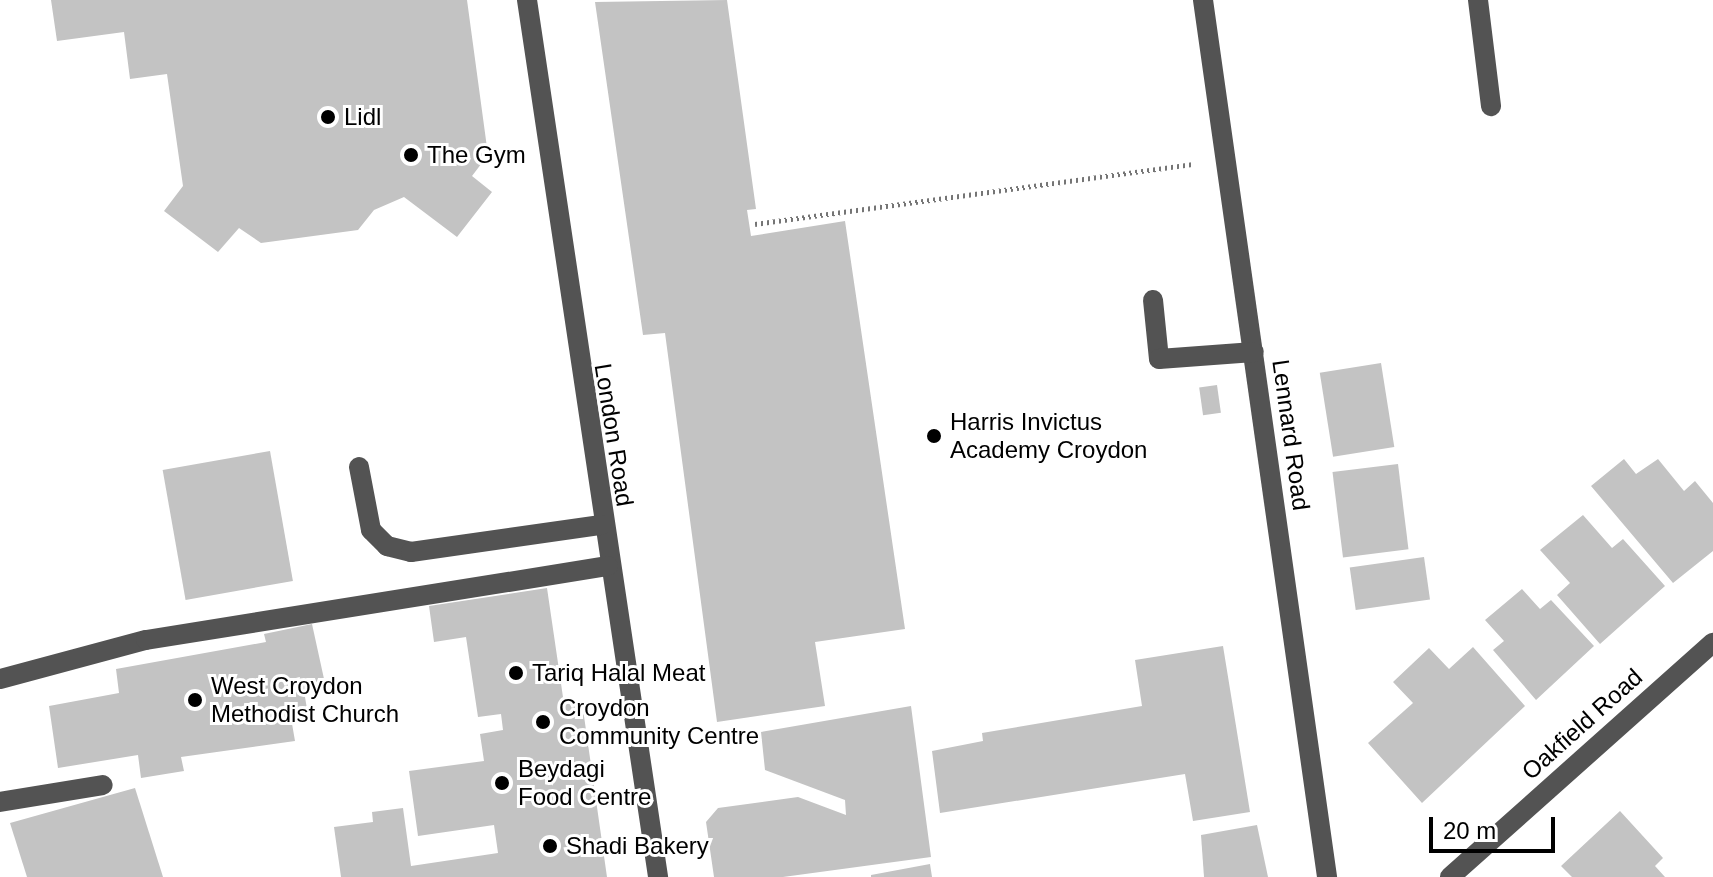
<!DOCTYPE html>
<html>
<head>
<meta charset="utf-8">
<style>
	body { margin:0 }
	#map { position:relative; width:1713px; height:877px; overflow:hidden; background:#fff; font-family:Helvetica,sans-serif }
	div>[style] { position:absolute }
	.building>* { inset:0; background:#c3c3c3; transform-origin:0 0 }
	.path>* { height:5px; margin-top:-2.5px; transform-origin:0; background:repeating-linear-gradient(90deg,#757575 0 2px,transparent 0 6px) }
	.minor>* { height:20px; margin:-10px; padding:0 10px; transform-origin:10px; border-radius:10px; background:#535353 }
	.dots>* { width:22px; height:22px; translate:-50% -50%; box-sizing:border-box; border:4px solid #fff; border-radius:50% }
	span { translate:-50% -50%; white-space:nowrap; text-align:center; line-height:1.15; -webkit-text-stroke:6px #fff; paint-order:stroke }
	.poi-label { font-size:24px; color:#000 }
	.left { translate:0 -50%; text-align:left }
	.street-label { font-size:24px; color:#000 }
	.scale { position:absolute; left:1429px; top:817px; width:126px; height:36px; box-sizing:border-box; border:4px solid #000; border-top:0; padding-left:10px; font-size:24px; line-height:28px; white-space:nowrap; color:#000; -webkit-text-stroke:6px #fff; paint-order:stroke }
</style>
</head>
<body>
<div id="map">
	<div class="building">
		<i style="clip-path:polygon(51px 0,467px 0,488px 155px,472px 176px,492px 192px,457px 237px,404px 197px,374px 210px,358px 230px,261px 243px,239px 228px,218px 252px,164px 211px,183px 186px,167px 74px,130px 79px,124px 32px,57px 41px)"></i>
		<i style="clip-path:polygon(727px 0,756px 209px,747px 210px,751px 236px,845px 221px,905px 629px,815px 642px,825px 706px,717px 722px,665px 333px,643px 335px,595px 2px)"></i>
		<i style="left:1381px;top:363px;width:85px;height:62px;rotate:81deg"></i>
		<i style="left:1217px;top:385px;width:28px;height:18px;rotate:82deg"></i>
		<i style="left:270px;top:451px;width:132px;height:109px;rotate:80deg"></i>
		<i style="clip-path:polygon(1624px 459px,1636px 474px,1658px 459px,1684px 491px,1695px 481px,1713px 503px,1713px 551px,1673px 583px,1591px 486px)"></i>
		<i style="left:1398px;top:464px;width:86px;height:66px;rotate:83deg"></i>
		<i style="clip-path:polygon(1583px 515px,1612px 548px,1623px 539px,1665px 586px,1600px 644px,1557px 595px,1570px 583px,1540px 550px)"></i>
		<i style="left:1424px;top:557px;width:43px;height:75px;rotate:82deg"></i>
		<i style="clip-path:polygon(547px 588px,564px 704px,582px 702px,607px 877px,341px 877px,334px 827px,373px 822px,372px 812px,403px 808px,411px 866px,498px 853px,494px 825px,418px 836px,409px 771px,484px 761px,480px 734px,503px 730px,501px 714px,478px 717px,466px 637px,434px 642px,429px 606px)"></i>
		<i style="clip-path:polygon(1522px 589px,1540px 609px,1551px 600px,1594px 646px,1536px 700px,1493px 650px,1504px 641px,1485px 620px)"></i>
		<i style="clip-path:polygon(312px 624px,326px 688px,304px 691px,307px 709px,290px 712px,295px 741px,181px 757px,184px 771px,141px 778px,138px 755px,58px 768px,49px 706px,119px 693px,116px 669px,266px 642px,264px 634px)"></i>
		<i style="clip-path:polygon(1223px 646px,1250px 812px,1193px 821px,1185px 774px,940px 813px,932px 751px,983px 741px,982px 733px,1142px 706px,1135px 660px)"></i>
		<i style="clip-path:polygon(1473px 647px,1525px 706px,1422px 803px,1368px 743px,1413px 703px,1393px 682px,1429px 648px,1449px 669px)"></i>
		<i style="clip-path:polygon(911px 706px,931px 857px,783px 877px,714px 877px,706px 822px,718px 808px,798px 797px,846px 815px,845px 800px,765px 770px,761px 732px)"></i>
		<i style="clip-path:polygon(135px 788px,163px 877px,27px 877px,10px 823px)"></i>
		<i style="clip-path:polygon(1620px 811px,1663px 858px,1655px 866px,1665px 877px,1572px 877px,1561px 866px)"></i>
		<i style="clip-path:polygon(1257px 825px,1268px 877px,1204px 877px,1201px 835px)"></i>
		<i style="clip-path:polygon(930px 864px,932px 877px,871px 877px,871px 875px)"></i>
	</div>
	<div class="path">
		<i style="left:755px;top:224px;width:443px;rotate:-7.8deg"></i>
	</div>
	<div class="minor">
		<i style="left:527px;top:0;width:887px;rotate:81.5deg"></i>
		<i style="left:1203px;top:0;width:886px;rotate:81.95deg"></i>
		<i style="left:1478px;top:0;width:107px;rotate:83deg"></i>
		<i style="left:1153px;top:300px;width:59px;rotate:84.2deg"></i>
		<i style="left:1159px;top:359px;width:95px;rotate:-4.2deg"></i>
		<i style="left:359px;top:467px;width:64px;rotate:79.2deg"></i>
		<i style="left:371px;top:530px;width:23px;rotate:45deg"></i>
		<i style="left:387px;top:546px;width:25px;rotate:14deg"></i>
		<i style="left:411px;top:552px;width:192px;rotate:-8.1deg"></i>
		<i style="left:0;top:679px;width:151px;rotate:-15deg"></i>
		<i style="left:146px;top:640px;width:468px;rotate:-9.1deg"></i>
		<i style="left:0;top:802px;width:104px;rotate:-9.4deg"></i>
		<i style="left:1450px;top:877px;width:352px;rotate:-41.7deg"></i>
	</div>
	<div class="dots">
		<i style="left:328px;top:117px;background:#000"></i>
		<i style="left:411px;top:155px;background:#000"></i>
		<i style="left:934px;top:436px;background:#000"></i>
		<i style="left:516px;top:673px;background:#000"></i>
		<i style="left:195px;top:700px;background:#000"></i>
		<i style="left:543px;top:722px;background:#000"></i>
		<i style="left:502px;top:783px;background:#000"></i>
		<i style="left:550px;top:846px;background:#000"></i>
	</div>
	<div class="poi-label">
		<span class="left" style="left:344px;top:117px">Lidl</span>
		<span class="left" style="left:427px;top:155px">The Gym</span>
		<span class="left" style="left:950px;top:436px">Harris Invictus<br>Academy Croydon</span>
		<span class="left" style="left:532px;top:673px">Tariq Halal Meat</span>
		<span class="left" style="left:211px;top:700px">West Croydon<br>Methodist Church</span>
		<span class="left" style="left:559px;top:722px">Croydon<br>Community Centre</span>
		<span class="left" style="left:518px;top:783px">Beydagi<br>Food Centre</span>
		<span class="left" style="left:566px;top:846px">Shadi Bakery</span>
	</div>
	<div class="street-label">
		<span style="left:614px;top:435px;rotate:81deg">London Road</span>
		<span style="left:1291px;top:435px;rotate:82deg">Lennard Road</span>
		<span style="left:1582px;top:724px;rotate:-42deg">Oakfield Road</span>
	</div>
	<div class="scale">20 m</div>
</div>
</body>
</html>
